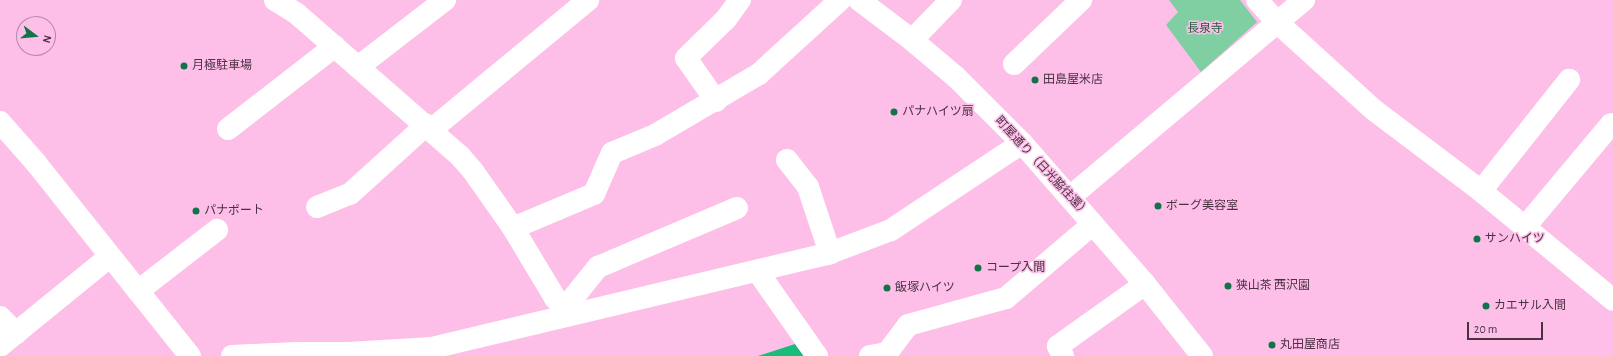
<!DOCTYPE html>
<html>
<head>
<meta charset="utf-8">
<style>
	body { margin:0 }
	#map { position:relative; width:1613px; height:356px; overflow:hidden; background:#fdbfe8; font-family:"Alegreya Sans","Noto Sans JP",sans-serif }
	div>[style] { position:absolute }
	.green>* { inset:0; background:#7fcfa3 }
	.forest>* { inset:0; background:#19bd7b }
	.minor>* { height:22px; margin:-11px; padding:0 11px; transform-origin:11px; border-radius:11px; background:#fff }
	.dots>* { width:11px; height:11px; translate:-50% -50%; box-sizing:border-box; border:2px solid #fdbfe8; border-radius:50% }
	span { translate:-50% -50%; white-space:nowrap; text-align:center; line-height:1.15; -webkit-text-stroke:3px #fdbfe8; paint-order:stroke }
	.park-label { font-size:12px; color:#235b3f }
	.poi-label { font-size:12px; color:#4b3243 }
	.left { translate:0 -50%; text-align:left }
	.street-label { font-size:12px; color:#4b3243 }
	.north { position:absolute; left:16px; top:16px; width:40px; height:40px; box-sizing:border-box; background:#fdbfe8; border:1px solid #b687a6; border-radius:50%; rotate:106deg; font-size:11px; font-weight:700; line-height:16px; text-align:center; color:#4b3243 }
	.north::after { content:''; display:block; margin:auto; width:14px; height:18px; background:#10734a; clip-path:polygon(50% 0,100% 100%,50% 72%,0 100%) }
	.scale { position:absolute; left:1467px; top:322px; width:76px; height:18px; box-sizing:border-box; border:2px solid #4b3243; border-top:0; padding-left:5px; font-size:12px; line-height:14px; white-space:nowrap; color:#4b3243; -webkit-text-stroke:3px #fdbfe8; paint-order:stroke }
</style>
</head>
<body>
<div id="map">
	<div class="green">
		<i style="clip-path:polygon(1169px 0,1240px 0,1257px 22px,1201px 72px,1166px 25px,1178px 12px)"></i>
	</div>
	<div class="forest">
		<i style="clip-path:polygon(795px 344px,804px 356px,758px 356px)"></i>
	</div>
	<div class="minor">
		<i style="left:275px;top:0;width:25px;rotate:32deg"></i>
		<i style="left:296px;top:13px;width:218px;rotate:41.1deg"></i>
		<i style="left:460px;top:156px;width:20px;rotate:49deg"></i>
		<i style="left:473px;top:171px;width:70px;rotate:54.9deg"></i>
		<i style="left:513px;top:228px;width:82px;rotate:59deg"></i>
		<i style="left:555px;top:298px;width:14px;rotate:45deg"></i>
		<i style="left:565px;top:308px;width:7px;rotate:74deg"></i>
		<i style="left:859px;top:0;width:66px;rotate:37deg"></i>
		<i style="left:912px;top:40px;width:57px;rotate:40.1deg"></i>
		<i style="left:956px;top:77px;width:93px;rotate:45deg"></i>
		<i style="left:1022px;top:143px;width:187px;rotate:48.9deg"></i>
		<i style="left:1145px;top:284px;width:92px;rotate:51.6deg"></i>
		<i style="left:1257px;top:0;width:31px;rotate:48deg"></i>
		<i style="left:1278px;top:23px;width:130px;rotate:42.2deg"></i>
		<i style="left:1374px;top:110px;width:134px;rotate:37.1deg"></i>
		<i style="left:1481px;top:191px;width:171px;rotate:39.5deg"></i>
		<i style="left:912px;top:40px;width:56px;rotate:-45.7deg"></i>
		<i style="left:1014px;top:64px;width:93px;rotate:-43.7deg"></i>
		<i style="left:358px;top:67px;width:110px;rotate:-37.6deg"></i>
		<i style="left:716px;top:101px;width:52px;rotate:-124.9deg"></i>
		<i style="left:686px;top:58px;width:56px;rotate:-44.3deg"></i>
		<i style="left:726px;top:19px;width:24px;rotate:-54deg"></i>
		<i style="left:0;top:122px;width:55px;rotate:48.7deg"></i>
		<i style="left:36px;top:163px;width:247px;rotate:51.4deg"></i>
		<i style="left:228px;top:129px;width:135px;rotate:-37.8deg"></i>
		<i style="left:431px;top:130px;width:204px;rotate:-39.6deg"></i>
		<i style="left:787px;top:160px;width:34px;rotate:52deg"></i>
		<i style="left:808px;top:187px;width:70px;rotate:71.6deg"></i>
		<i style="left:1481px;top:191px;width:142px;rotate:-51.6deg"></i>
		<i style="left:1070px;top:197px;width:306px;rotate:-40.1deg"></i>
		<i style="left:317px;top:207px;width:35px;rotate:-22deg"></i>
		<i style="left:350px;top:194px;width:103px;rotate:-42.2deg"></i>
		<i style="left:1525px;top:227px;width:134px;rotate:-50.1deg"></i>
		<i style="left:513px;top:228px;width:88px;rotate:-22.8deg"></i>
		<i style="left:594px;top:194px;width:45px;rotate:-66.3deg"></i>
		<i style="left:612px;top:153px;width:47px;rotate:-22.7deg"></i>
		<i style="left:655px;top:135px;width:121px;rotate:-30.4deg"></i>
		<i style="left:759px;top:74px;width:110px;rotate:-42.4deg"></i>
		<i style="left:758px;top:272px;width:103px;rotate:54.9deg"></i>
		<i style="left:138px;top:291px;width:100px;rotate:-37.7deg"></i>
		<i style="left:565px;top:308px;width:53px;rotate:-51.2deg"></i>
		<i style="left:598px;top:267px;width:151px;rotate:-23deg"></i>
		<i style="left:0;top:317px;width:23px;rotate:45deg"></i>
		<i style="left:0;top:346px;width:141px;rotate:-39.2deg"></i>
		<i style="left:232px;top:356px;width:64px;rotate:-2.7deg"></i>
		<i style="left:296px;top:353px;width:53px"></i>
		<i style="left:349px;top:353px;width:83px;rotate:-3.4deg"></i>
		<i style="left:432px;top:348px;width:409px;rotate:-13.4deg"></i>
		<i style="left:830px;top:253px;width:65px;rotate:-20.7deg"></i>
		<i style="left:891px;top:230px;width:157px;rotate:-33.6deg"></i>
		<i style="left:870px;top:356px;width:17px;rotate:-10deg"></i>
		<i style="left:887px;top:353px;width:35px;rotate:-53deg"></i>
		<i style="left:908px;top:325px;width:102px;rotate:-15.4deg"></i>
		<i style="left:1006px;top:298px;width:114px;rotate:-40.4deg"></i>
		<i style="left:1063px;top:356px;width:11px;rotate:-117deg"></i>
		<i style="left:1058px;top:346px;width:107px;rotate:-35.5deg"></i>
	</div>
	<div class="dots">
		<i style="left:184px;top:66px;background:#10734a"></i>
		<i style="left:1035px;top:80px;background:#10734a"></i>
		<i style="left:894px;top:112px;background:#10734a"></i>
		<i style="left:1158px;top:206px;background:#10734a"></i>
		<i style="left:196px;top:211px;background:#10734a"></i>
		<i style="left:1477px;top:239px;background:#10734a"></i>
		<i style="left:978px;top:268px;background:#10734a"></i>
		<i style="left:1228px;top:286px;background:#10734a"></i>
		<i style="left:887px;top:288px;background:#10734a"></i>
		<i style="left:1486px;top:306px;background:#10734a"></i>
		<i style="left:1272px;top:345px;background:#10734a"></i>
	</div>
	<div class="park-label">
		<span style="left:1205px;top:29px">長泉寺</span>
	</div>
	<div class="poi-label">
		<span class="left" style="left:192px;top:66px">月極駐車場</span>
		<span class="left" style="left:1043px;top:80px">田島屋米店</span>
		<span class="left" style="left:902px;top:112px">パナハイツ扇</span>
		<span class="left" style="left:1166px;top:206px">ボーグ美容室</span>
		<span class="left" style="left:204px;top:211px">パナポート</span>
		<span class="left" style="left:1485px;top:239px">サンハイツ</span>
		<span class="left" style="left:986px;top:268px">コープ入間</span>
		<span class="left" style="left:1236px;top:286px">狭山茶 西沢園</span>
		<span class="left" style="left:895px;top:288px">飯塚ハイツ</span>
		<span class="left" style="left:1494px;top:306px">カエサル入間</span>
		<span class="left" style="left:1280px;top:345px">丸田屋商店</span>
	</div>
	<div class="street-label">
		<span style="left:1042px;top:167px;rotate:47deg">町屋通り（日光脇往還）</span>
	</div>
	<div class="north">N</div>
	<div class="scale">20 m</div>
</div>
</body>
</html>
